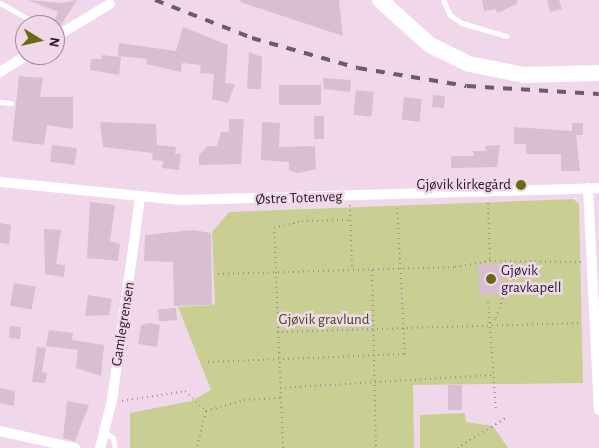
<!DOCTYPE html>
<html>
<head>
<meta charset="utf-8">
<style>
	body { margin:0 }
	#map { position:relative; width:599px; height:448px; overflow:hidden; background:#f1d7ea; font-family:"Alegreya Sans",sans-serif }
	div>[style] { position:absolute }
	.green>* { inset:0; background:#c9cf93 }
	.building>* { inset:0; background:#d7bed1; transform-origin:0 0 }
	.path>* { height:2px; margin-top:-1px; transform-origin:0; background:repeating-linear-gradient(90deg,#9e8c99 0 1px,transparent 0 5px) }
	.service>* { height:5px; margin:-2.5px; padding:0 2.5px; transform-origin:2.5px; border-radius:2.5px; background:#fff }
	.minor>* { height:10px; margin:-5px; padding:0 5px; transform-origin:5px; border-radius:5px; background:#fff }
	.primary>* { height:16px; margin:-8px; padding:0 8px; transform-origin:8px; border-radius:8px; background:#fff }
	.rail>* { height:4px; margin-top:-2px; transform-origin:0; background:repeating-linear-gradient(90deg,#6b5d67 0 9px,transparent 0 18px) }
	.dots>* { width:14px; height:14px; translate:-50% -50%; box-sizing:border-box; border:2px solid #f1d7ea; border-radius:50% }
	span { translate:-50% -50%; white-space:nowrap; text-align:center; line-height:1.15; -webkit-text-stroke:5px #f1d7ea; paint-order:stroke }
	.poi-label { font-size:15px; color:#241c22 }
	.right { translate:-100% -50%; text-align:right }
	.left { translate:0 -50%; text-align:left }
	.street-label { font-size:15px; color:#241c22 }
	.park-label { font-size:15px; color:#484c11 }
	.north { position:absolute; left:15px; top:15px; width:50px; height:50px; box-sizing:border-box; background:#f1d7ea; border:1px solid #9f8c9a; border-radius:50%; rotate:99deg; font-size:14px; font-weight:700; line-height:20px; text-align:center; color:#241c22 }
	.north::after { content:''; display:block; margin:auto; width:18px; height:22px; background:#676c0f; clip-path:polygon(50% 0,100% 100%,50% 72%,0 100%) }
</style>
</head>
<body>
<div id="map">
	<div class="green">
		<i style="clip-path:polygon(573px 199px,579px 204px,583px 383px,413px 385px,414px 448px,130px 448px,130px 413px,191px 401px,211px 390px,178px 307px,215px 305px,212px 232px,229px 212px)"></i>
		<i style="clip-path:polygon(465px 413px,466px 422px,493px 426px,508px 448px,420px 448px,420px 415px)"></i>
	</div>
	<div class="building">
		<i style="clip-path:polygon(28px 0,62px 3px,77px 0,61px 25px,54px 22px,58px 12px)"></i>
		<i style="clip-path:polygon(241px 0,339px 0,343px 36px,240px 2px)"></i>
		<i style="clip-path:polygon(482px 0,517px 0,517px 4px,497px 13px,496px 9px,484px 11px)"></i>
		<i style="clip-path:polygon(547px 0,559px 0,562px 9px,550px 12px)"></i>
		<i style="clip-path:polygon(183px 27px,228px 45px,225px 83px,235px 84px,228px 103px,212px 99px,214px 74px,200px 73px,201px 65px,182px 63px,181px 72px,146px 64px,147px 59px,118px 56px,119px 43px,176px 51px)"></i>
		<i style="clip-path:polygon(249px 52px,262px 57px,261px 89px,247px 89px)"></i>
		<i style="clip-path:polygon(102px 55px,121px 57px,119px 75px,90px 70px,91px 59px,102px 59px)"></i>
		<i style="clip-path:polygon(19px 76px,43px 78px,40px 97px,73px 97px,73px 129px,47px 125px,44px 145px,12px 141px)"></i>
		<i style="clip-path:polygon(323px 78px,351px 80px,350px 92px,324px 89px)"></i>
		<i style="left:321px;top:85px;width:20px;height:42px;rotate:90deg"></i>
		<i style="left:356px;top:90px;width:18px;height:25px;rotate:6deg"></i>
		<i style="left:433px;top:95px;width:12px;height:12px;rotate:5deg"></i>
		<i style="left:404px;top:97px;width:18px;height:23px;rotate:6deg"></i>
		<i style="left:314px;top:116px;width:10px;height:23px"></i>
		<i style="clip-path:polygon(229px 119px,244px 119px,241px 164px,199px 165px,199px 155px,208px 146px,217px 146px,221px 132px,229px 132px)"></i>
		<i style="clip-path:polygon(100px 122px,156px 124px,157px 145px,176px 147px,175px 154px,181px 154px,179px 170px,162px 168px,163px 161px,152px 160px,153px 153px,103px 147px)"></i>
		<i style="clip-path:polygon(262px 122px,280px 123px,279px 147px,315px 146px,316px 169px,298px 173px,289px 170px,289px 162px,261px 160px)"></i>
		<i style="clip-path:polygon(572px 123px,583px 123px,583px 135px,576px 135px,580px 171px,561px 171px,561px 154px,526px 154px,526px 144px,514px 144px,514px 127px,572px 131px)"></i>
		<i style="left:52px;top:145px;width:25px;height:17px;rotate:7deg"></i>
		<i style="clip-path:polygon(500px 145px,497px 167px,451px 168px,451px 156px,474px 156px,473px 151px,486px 151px,485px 146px)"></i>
		<i style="clip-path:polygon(90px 202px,115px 205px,110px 241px,120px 244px,118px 261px,87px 258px)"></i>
		<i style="clip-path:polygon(0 223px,11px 225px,9px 244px,0 243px)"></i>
		<i style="clip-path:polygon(44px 229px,61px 230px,56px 264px,65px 265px,64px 277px,45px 274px)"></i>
		<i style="clip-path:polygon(193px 230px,211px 233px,212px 305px,174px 306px,173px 262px,144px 261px,145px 235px)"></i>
		<i style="left:502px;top:264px;width:30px;height:24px;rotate:88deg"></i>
		<i style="left:14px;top:283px;width:22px;height:23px;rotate:10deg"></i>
		<i style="clip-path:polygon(88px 295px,112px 299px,109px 315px,85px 316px)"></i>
		<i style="left:176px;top:308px;width:12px;height:18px;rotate:85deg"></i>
		<i style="clip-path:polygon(149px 323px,160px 325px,157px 347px,138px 344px,141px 325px)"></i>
		<i style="left:10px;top:326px;width:11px;height:12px;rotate:5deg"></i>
		<i style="clip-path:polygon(49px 330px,73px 333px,72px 340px,104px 345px,101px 376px,76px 368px,78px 350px,46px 346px)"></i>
		<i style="clip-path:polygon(37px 347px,46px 348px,42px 372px,47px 373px,45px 383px,32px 382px)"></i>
		<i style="left:462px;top:385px;width:25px;height:14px;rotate:90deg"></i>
		<i style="clip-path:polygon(0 388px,15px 391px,14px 406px,0 403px)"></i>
		<i style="clip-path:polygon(67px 401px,89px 405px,75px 441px,63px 438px)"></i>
	</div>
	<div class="path">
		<i style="left:488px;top:203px;width:58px;rotate:88deg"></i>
		<i style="left:350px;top:205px;width:65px;rotate:88.2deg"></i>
		<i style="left:372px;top:270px;width:178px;rotate:88.7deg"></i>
		<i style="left:218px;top:274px;width:237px;rotate:-1.7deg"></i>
		<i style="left:455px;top:267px;width:36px;rotate:-10deg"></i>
		<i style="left:490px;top:261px;width:92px;rotate:0.6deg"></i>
		<i style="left:488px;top:302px;width:110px;rotate:85.8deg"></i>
		<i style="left:490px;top:323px;width:8px;rotate:-40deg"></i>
		<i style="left:496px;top:318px;width:37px;rotate:-71deg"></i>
		<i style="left:508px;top:283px;width:20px;rotate:-90deg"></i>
		<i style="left:277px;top:332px;width:302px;rotate:-1.7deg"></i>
		<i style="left:208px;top:362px;width:197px;rotate:-2.3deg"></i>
		<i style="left:405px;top:354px;width:146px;rotate:-93.1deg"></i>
		<i style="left:280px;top:388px;width:212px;rotate:-3.5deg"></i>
		<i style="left:122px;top:401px;width:64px;rotate:-9deg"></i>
		<i style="left:185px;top:391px;width:29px;rotate:44deg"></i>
		<i style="left:206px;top:411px;width:38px;rotate:104deg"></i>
		<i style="left:206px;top:411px;width:40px;rotate:-16deg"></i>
		<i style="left:244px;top:400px;width:36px;rotate:-3deg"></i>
		<i style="left:283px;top:448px;width:220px;rotate:-92.3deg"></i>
		<i style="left:274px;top:228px;width:29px;rotate:-14deg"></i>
		<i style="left:302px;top:221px;width:49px;rotate:-1.2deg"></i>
		<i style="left:457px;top:448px;width:57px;rotate:-31.5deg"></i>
	</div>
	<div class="service">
		<i style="left:443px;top:0;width:17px;rotate:65deg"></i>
		<i style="left:450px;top:15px;width:14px;rotate:34deg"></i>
		<i style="left:462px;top:23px;width:46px;rotate:16.5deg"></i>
		<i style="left:0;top:3px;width:45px;rotate:29.4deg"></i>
		<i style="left:0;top:102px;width:11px;rotate:5deg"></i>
		<i style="left:106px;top:433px;width:9px;rotate:36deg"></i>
		<i style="left:113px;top:438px;width:10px;rotate:79deg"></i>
	</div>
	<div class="minor">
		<i style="left:55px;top:37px;width:64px;rotate:-31deg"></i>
		<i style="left:0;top:72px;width:32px;rotate:-32deg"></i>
		<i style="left:0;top:182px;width:181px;rotate:5.7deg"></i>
		<i style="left:180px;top:200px;width:419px;rotate:-1.6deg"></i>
		<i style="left:588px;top:188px;width:222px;rotate:87.2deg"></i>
		<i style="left:0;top:431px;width:77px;rotate:12.8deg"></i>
		<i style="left:100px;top:448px;width:49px;rotate:-76deg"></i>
		<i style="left:112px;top:400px;width:204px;rotate:-82.1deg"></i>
	</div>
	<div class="primary">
		<i style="left:380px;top:0;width:67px;rotate:42deg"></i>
		<i style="left:430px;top:45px;width:43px;rotate:26deg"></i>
		<i style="left:469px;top:64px;width:56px;rotate:11.3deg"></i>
		<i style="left:524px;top:75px;width:75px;rotate:-1.5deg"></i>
	</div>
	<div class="rail">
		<i style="left:155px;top:0;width:104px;rotate:21.4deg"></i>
		<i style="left:252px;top:38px;width:110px;rotate:15.8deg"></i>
		<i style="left:358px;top:68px;width:110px;rotate:9.4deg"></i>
		<i style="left:467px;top:86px;width:132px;rotate:3.5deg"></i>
	</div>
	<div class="dots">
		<i style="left:521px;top:185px;background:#676c0f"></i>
		<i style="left:491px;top:279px;background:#676c0f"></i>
	</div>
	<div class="poi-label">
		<span class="right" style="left:511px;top:185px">Gjøvik kirkegård</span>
		<span class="left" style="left:501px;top:279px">Gjøvik<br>gravkapell</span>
	</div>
	<div class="street-label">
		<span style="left:299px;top:198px;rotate:-2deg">Østre Totenveg</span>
		<span style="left:123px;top:324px;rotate:-81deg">Gamlegrensen</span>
	</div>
	<div class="park-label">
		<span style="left:324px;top:320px">Gjøvik gravlund</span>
	</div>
	<div class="north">N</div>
</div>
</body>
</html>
